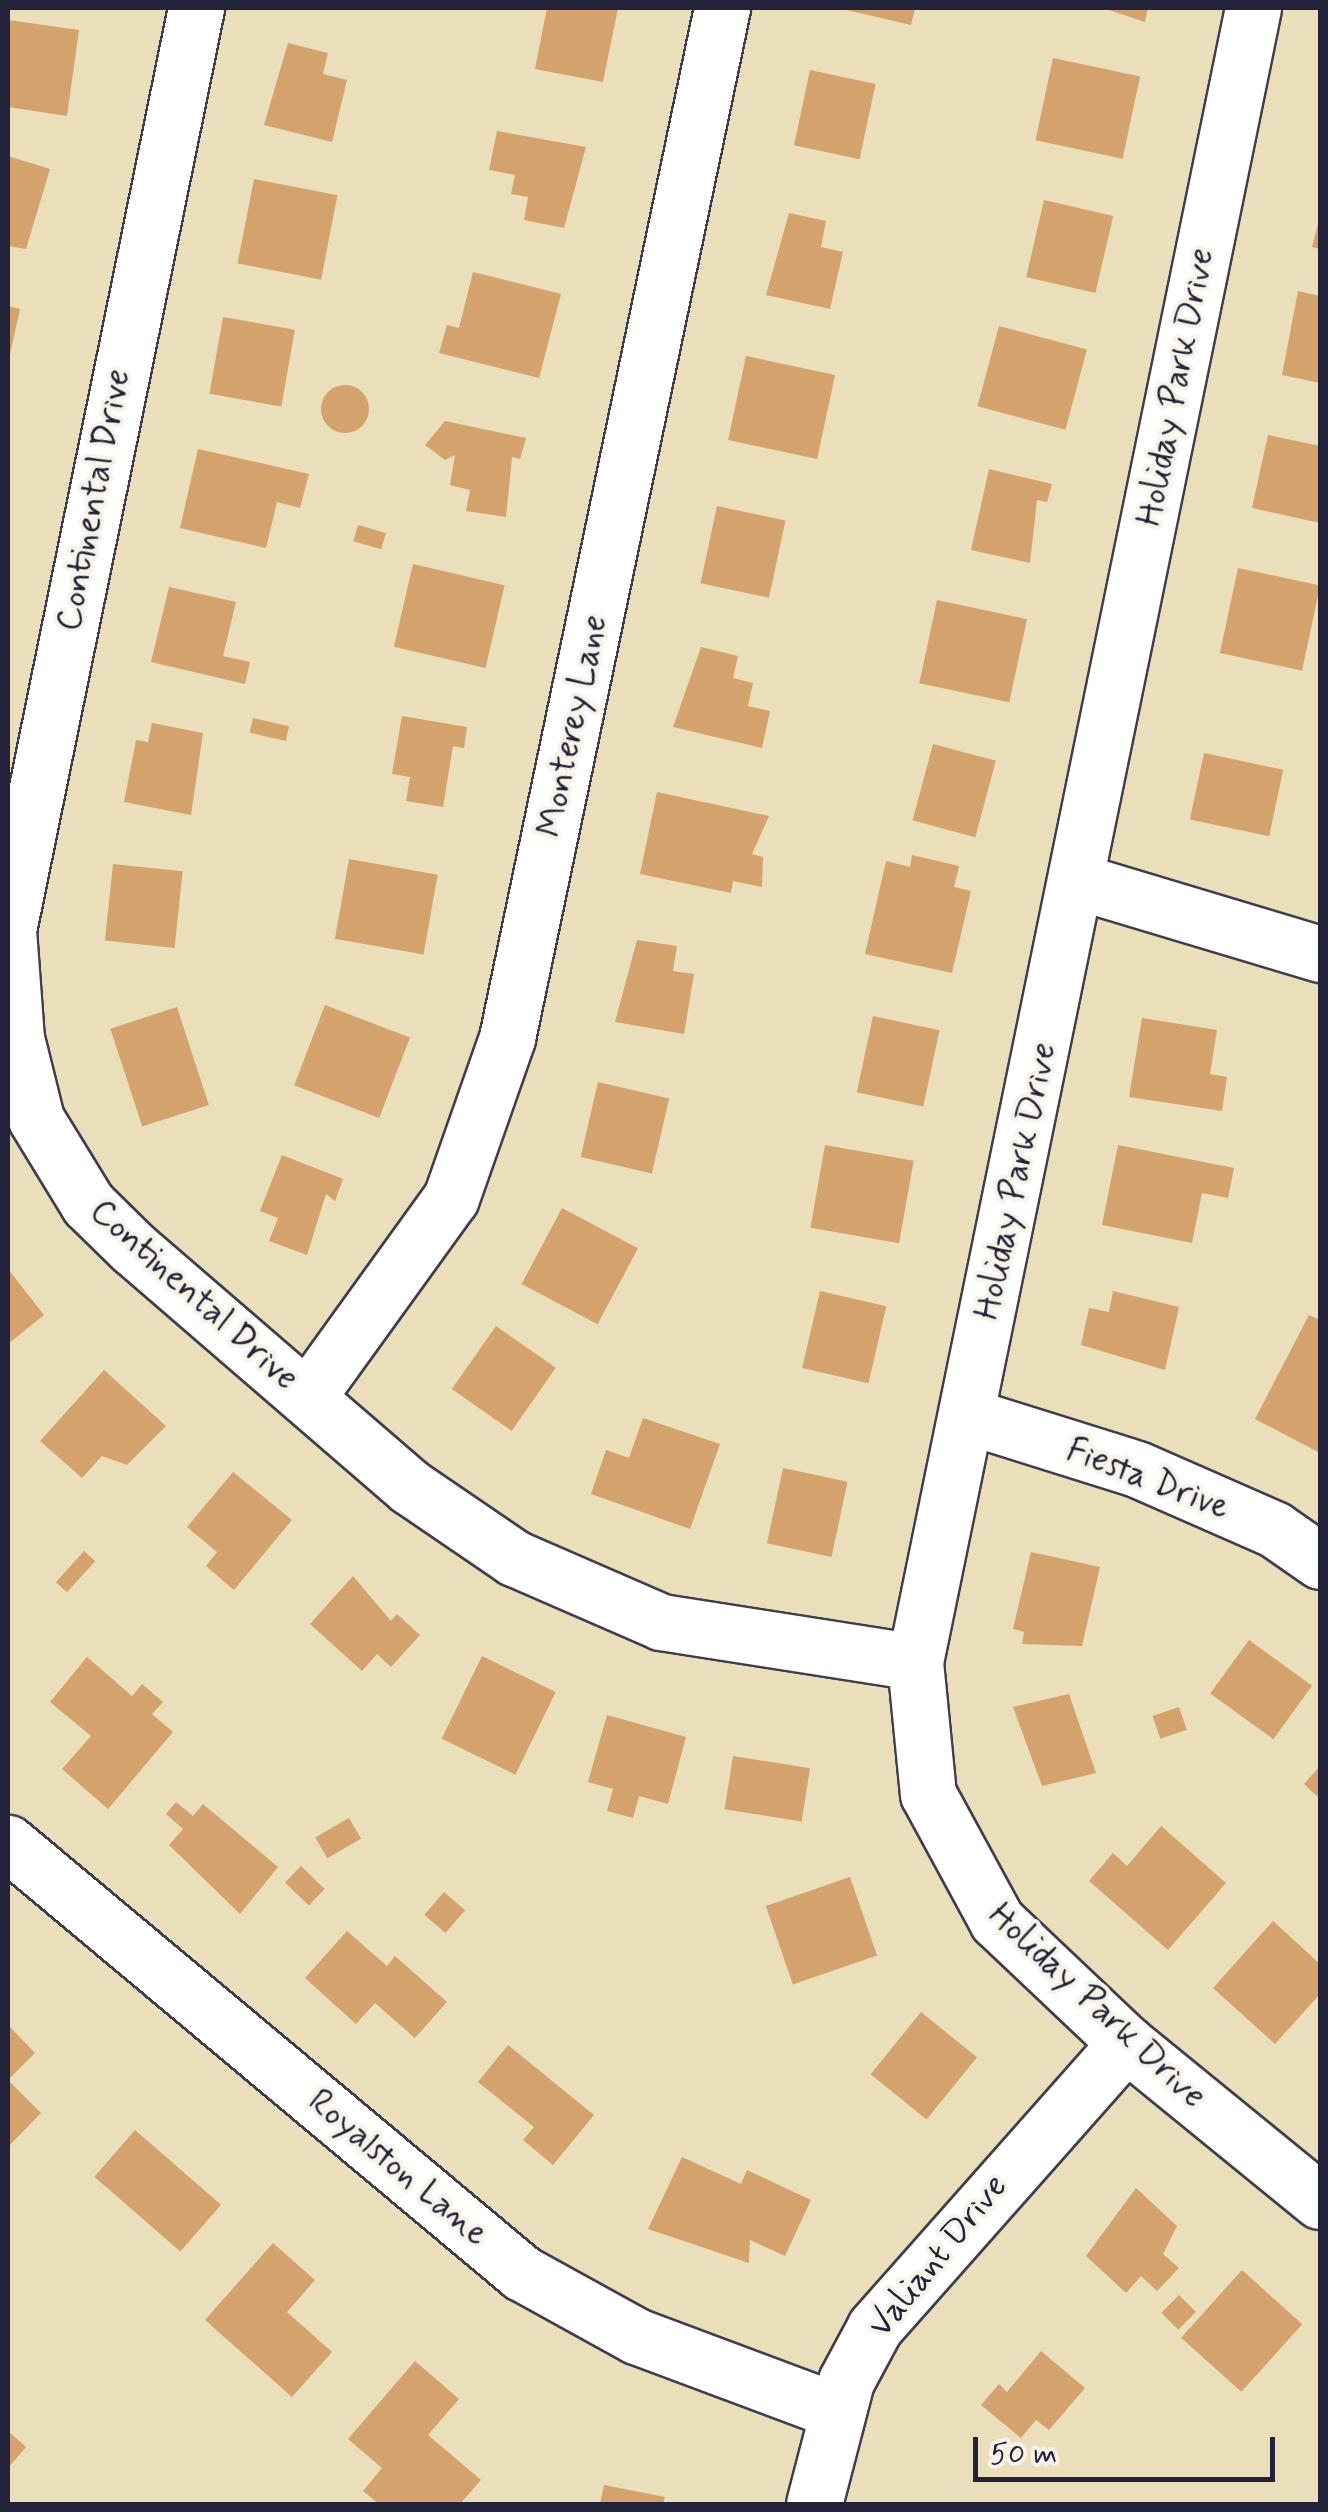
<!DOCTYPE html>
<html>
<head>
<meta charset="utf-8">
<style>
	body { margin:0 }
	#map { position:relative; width:1328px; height:2512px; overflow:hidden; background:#eadfba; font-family:Mynerve,sans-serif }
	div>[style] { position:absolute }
	.building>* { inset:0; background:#d4a26d; transform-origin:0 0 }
	.round { border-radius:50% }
	.roads { filter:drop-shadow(2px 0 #403e4e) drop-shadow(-2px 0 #403e4e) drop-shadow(0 2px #403e4e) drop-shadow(0 -2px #403e4e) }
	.minor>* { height:55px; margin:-27.5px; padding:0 27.5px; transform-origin:27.5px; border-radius:27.5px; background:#fff }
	span { translate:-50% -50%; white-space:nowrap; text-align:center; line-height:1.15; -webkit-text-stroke:8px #f7f3e8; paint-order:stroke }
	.street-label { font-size:35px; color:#22223b }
	.frame { position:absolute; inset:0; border:10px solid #22223b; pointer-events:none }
	.scale { position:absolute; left:973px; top:2437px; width:302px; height:45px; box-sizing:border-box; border:5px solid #22223b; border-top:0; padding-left:12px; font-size:30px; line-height:35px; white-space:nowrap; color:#22223b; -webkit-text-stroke:8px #f7f3e8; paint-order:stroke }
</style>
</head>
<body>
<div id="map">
	<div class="building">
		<i style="clip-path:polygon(547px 8px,618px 8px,603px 82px,535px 69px)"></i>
		<i style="clip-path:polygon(838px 8px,915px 8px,911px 25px)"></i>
		<i style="clip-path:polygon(1103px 8px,1148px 8px,1145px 22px)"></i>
		<i style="clip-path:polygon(8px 20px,79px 30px,67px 116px,8px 107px)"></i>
		<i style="clip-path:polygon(288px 43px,328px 53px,323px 74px,347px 80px,332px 142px,264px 125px)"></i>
		<i style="left:1053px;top:58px;width:89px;height:84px;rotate:12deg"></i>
		<i style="left:810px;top:70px;width:67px;height:77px;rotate:12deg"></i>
		<i style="clip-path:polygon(497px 131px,586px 147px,564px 228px,524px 220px,528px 197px,511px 194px,515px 175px,489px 170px)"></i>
		<i style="clip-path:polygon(8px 156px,50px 169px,26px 249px,8px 246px)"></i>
		<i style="left:254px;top:179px;width:85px;height:86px;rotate:11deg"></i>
		<i style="left:1044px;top:200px;width:71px;height:79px;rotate:13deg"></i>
		<i style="clip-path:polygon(789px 213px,826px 221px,821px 247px,843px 252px,830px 309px,766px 295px)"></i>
		<i style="clip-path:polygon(1320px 216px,1320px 249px,1312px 247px)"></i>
		<i style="clip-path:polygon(473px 272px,561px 294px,539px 378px,439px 353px,447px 325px,459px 328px)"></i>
		<i style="clip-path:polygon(1298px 291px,1320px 296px,1320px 383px,1282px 375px)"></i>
		<i style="clip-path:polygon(8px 306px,20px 309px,9px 359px,8px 358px)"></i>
		<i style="left:223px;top:317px;width:73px;height:78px;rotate:10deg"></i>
		<i style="left:999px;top:326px;width:91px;height:83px;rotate:15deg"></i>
		<i style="left:746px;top:356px;width:91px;height:86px;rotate:12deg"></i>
		<i class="round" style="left:321px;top:385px;width:48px;height:48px"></i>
		<i style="clip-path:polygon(445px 421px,526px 438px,520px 459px,512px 457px,506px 517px,466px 511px,470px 490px,450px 485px,455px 455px,445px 460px,425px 445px)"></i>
		<i style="clip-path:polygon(1268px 435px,1320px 446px,1320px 523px,1252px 508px)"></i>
		<i style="clip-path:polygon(198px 449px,309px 474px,300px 508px,277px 502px,266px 548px,180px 528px)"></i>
		<i style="clip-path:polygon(989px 469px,1052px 484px,1047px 502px,1037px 500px,1030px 563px,971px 550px)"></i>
		<i style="left:717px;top:506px;width:70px;height:79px;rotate:12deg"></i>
		<i style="left:358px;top:525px;width:29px;height:17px;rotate:16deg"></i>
		<i style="left:413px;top:564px;width:94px;height:85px;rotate:13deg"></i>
		<i style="left:1238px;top:568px;width:84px;height:87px;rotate:12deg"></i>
		<i style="clip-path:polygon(169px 587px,236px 602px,223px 656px,250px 662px,245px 684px,151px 662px)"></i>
		<i style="left:937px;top:600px;width:92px;height:85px;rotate:12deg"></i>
		<i style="clip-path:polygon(701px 647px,738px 656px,733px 678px,753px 683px,748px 706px,770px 711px,762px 748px,673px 727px)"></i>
		<i style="clip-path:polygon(402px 716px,467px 727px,464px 748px,453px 746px,443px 807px,406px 801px,410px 777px,392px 774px)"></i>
		<i style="left:253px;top:718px;width:37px;height:15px;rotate:13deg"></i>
		<i style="clip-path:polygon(152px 723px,203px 733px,191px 815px,124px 802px,136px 740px,148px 742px)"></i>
		<i style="left:933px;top:744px;width:65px;height:79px;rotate:15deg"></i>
		<i style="left:1204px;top:753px;width:81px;height:68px;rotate:12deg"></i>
		<i style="clip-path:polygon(657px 792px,769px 816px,752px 854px,763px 857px,762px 887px,733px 881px,731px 893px,640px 874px)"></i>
		<i style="clip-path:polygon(912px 855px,959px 866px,954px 887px,971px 891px,952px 973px,865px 954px,886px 861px,910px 867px)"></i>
		<i style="left:349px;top:859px;width:90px;height:81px;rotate:10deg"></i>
		<i style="left:113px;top:864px;width:70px;height:77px;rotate:6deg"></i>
		<i style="clip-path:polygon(637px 940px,677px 946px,673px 971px,694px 974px,684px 1034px,615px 1022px)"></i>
		<i style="left:325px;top:1005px;width:91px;height:86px;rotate:21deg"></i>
		<i style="left:177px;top:1007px;width:103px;height:70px;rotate:72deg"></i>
		<i style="left:873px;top:1016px;width:68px;height:78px;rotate:12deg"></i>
		<i style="clip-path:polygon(1142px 1018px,1217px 1030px,1210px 1074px,1227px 1077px,1222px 1111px,1129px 1097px)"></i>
		<i style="left:598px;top:1082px;width:73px;height:77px;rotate:13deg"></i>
		<i style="left:825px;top:1145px;width:90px;height:84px;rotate:10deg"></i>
		<i style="clip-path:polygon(1118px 1145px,1234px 1168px,1228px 1198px,1202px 1193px,1192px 1243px,1102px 1225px)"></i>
		<i style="clip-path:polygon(282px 1155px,343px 1179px,335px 1201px,326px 1194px,307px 1255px,269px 1241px,278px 1218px,260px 1211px)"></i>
		<i style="left:562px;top:1208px;width:86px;height:86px;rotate:28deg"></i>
		<i style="clip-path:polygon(8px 1269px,44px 1315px,8px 1344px)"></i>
		<i style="left:820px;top:1291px;width:68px;height:79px;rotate:13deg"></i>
		<i style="clip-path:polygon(1113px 1291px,1179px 1307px,1165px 1370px,1081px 1345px,1089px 1308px,1109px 1312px)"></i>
		<i style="clip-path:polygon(1309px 1315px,1320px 1320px,1320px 1453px,1255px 1419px)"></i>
		<i style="left:496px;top:1326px;width:73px;height:77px;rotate:35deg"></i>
		<i style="clip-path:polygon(104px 1370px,166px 1426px,127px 1465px,102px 1456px,82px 1478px,40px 1441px)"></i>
		<i style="clip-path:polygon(643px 1418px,720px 1444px,690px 1529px,591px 1494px,606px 1450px,629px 1458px)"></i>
		<i style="left:783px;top:1468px;width:66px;height:77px;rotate:12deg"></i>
		<i style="clip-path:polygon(233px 1472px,292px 1520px,234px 1590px,206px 1566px,217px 1552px,187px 1527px)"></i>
		<i style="left:84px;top:1551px;width:15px;height:42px;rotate:42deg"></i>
		<i style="clip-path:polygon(1031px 1552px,1100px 1567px,1082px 1646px,1022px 1644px,1024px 1632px,1013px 1629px)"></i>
		<i style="clip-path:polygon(353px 1576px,391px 1621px,397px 1614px,420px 1635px,391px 1667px,377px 1654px,362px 1671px,310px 1624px)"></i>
		<i style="left:1249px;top:1640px;width:78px;height:66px;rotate:36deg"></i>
		<i style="left:482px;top:1656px;width:82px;height:92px;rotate:26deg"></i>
		<i style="clip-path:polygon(87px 1657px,132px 1696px,142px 1684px,163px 1702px,152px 1714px,173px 1732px,108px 1809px,62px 1769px,91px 1736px,50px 1702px)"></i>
		<i style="clip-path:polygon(1069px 1694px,1096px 1773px,1042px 1786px,1013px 1707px)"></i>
		<i style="left:1179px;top:1707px;width:24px;height:28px;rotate:71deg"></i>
		<i style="clip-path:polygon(607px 1715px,686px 1737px,668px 1804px,639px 1796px,633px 1818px,607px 1811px,613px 1789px,588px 1782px)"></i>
		<i style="left:733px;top:1756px;width:78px;height:54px;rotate:9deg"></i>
		<i style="clip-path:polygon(1320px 1766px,1320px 1799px,1304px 1784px)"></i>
		<i style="clip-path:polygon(176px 1802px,193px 1816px,203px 1804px,278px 1867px,240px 1914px,169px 1845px,183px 1829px,166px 1814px)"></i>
		<i style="left:349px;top:1818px;width:24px;height:39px;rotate:60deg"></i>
		<i style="clip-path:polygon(1161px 1826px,1226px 1883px,1168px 1950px,1089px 1881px,1113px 1853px,1127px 1866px)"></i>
		<i style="left:301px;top:1866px;width:33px;height:23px;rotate:44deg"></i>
		<i style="left:850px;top:1877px;width:83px;height:89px;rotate:71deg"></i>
		<i style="left:444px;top:1892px;width:28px;height:30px;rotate:41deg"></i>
		<i style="clip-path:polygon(1273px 1921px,1320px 1964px,1320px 1994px,1275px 2044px,1213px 1988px)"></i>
		<i style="clip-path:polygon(347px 1931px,387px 1966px,395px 1956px,447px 2002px,415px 2038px,375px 2003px,356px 2024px,305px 1978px)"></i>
		<i style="left:921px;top:2012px;width:72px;height:80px;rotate:39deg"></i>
		<i style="clip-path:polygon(8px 2025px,35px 2053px,8px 2080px,41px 2113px,8px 2147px)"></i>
		<i style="clip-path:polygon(508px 2045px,594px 2115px,553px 2165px,523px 2140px,534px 2127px,478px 2082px)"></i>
		<i style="left:135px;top:2130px;width:114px;height:62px;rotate:41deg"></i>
		<i style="clip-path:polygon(682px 2157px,741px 2184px,747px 2170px,811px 2200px,785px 2256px,750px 2240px,749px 2263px,648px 2229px)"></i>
		<i style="clip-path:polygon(1136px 2188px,1177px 2226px,1163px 2254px,1179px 2268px,1157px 2291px,1141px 2276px,1126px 2293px,1086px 2256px)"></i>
		<i style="clip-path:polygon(273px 2243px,315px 2280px,287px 2312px,332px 2352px,292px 2397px,205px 2320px)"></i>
		<i style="left:1242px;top:2270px;width:81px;height:91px;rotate:42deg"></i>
		<i style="left:1179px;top:2295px;width:24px;height:25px;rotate:45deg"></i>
		<i style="clip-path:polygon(1041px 2351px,1085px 2388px,1049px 2430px,1036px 2420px,1021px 2438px,981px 2405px,999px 2384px,1007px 2392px)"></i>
		<i style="clip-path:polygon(415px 2361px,459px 2399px,428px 2435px,481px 2480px,460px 2504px,379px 2504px,363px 2491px,382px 2468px,348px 2439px)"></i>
		<i style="clip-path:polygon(8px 2431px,26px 2447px,8px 2468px)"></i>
		<i style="clip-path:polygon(604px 2485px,665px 2497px,663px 2504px,600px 2504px)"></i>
	</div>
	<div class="roads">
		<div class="minor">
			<i style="left:196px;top:8px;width:941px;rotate:101.52deg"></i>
			<i style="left:8px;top:930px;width:108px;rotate:85.8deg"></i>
			<i style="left:16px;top:1038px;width:83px;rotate:76.1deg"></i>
			<i style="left:36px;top:1119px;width:100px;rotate:58.5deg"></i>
			<i style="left:88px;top:1204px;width:63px;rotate:44.4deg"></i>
			<i style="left:133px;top:1248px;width:366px;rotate:40.8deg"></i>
			<i style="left:410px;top:1487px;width:126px;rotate:34.3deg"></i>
			<i style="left:514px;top:1558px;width:160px;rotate:23.5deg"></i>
			<i style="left:661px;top:1622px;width:257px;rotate:8.9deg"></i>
			<i style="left:1253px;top:8px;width:1688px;rotate:101.55deg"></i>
			<i style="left:915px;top:1662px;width:133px;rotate:84.4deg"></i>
			<i style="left:928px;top:1794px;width:145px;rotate:61.5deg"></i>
			<i style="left:997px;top:1921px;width:178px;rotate:43.4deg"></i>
			<i style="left:1126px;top:2043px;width:250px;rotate:39.2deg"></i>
			<i style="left:1077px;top:881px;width:254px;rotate:16.7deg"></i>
			<i style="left:308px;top:1396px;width:244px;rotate:-54.2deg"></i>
			<i style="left:451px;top:1198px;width:170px;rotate:-70.7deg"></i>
			<i style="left:507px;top:1038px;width:1052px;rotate:-78.21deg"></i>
			<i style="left:968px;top:1416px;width:177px;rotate:17.4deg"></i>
			<i style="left:1137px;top:1469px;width:150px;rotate:23.7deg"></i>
			<i style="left:1274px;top:1529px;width:56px;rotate:34.8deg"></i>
			<i style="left:8px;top:1843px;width:670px;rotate:39.92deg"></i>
			<i style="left:522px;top:2273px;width:130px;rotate:28.9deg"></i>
			<i style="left:636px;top:2336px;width:215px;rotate:20.5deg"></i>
			<i style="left:814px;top:2504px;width:127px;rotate:-75.4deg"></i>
			<i style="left:846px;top:2381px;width:61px;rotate:-61.8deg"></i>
			<i style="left:875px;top:2327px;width:379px;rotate:-48.5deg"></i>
		</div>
	</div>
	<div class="street-label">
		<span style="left:1176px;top:387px;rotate:-79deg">Holiday Park Drive</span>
		<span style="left:94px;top:500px;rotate:-79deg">Continental Drive</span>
		<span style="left:573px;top:726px;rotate:-78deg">Monterey Lane</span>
		<span style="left:1016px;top:1181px;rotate:-78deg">Holiday Park Drive</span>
		<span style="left:194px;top:1295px;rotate:42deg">Continental Drive</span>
		<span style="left:1148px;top:1479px;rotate:21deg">Fiesta Drive</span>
		<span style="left:1097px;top:2006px;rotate:43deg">Holiday Park Drive</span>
		<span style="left:398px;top:2168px;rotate:40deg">Royalston Lane</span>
		<span style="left:938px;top:2256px;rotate:-51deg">Valiant Drive</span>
	</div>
	<div class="frame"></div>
	<div class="scale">50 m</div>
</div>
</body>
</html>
